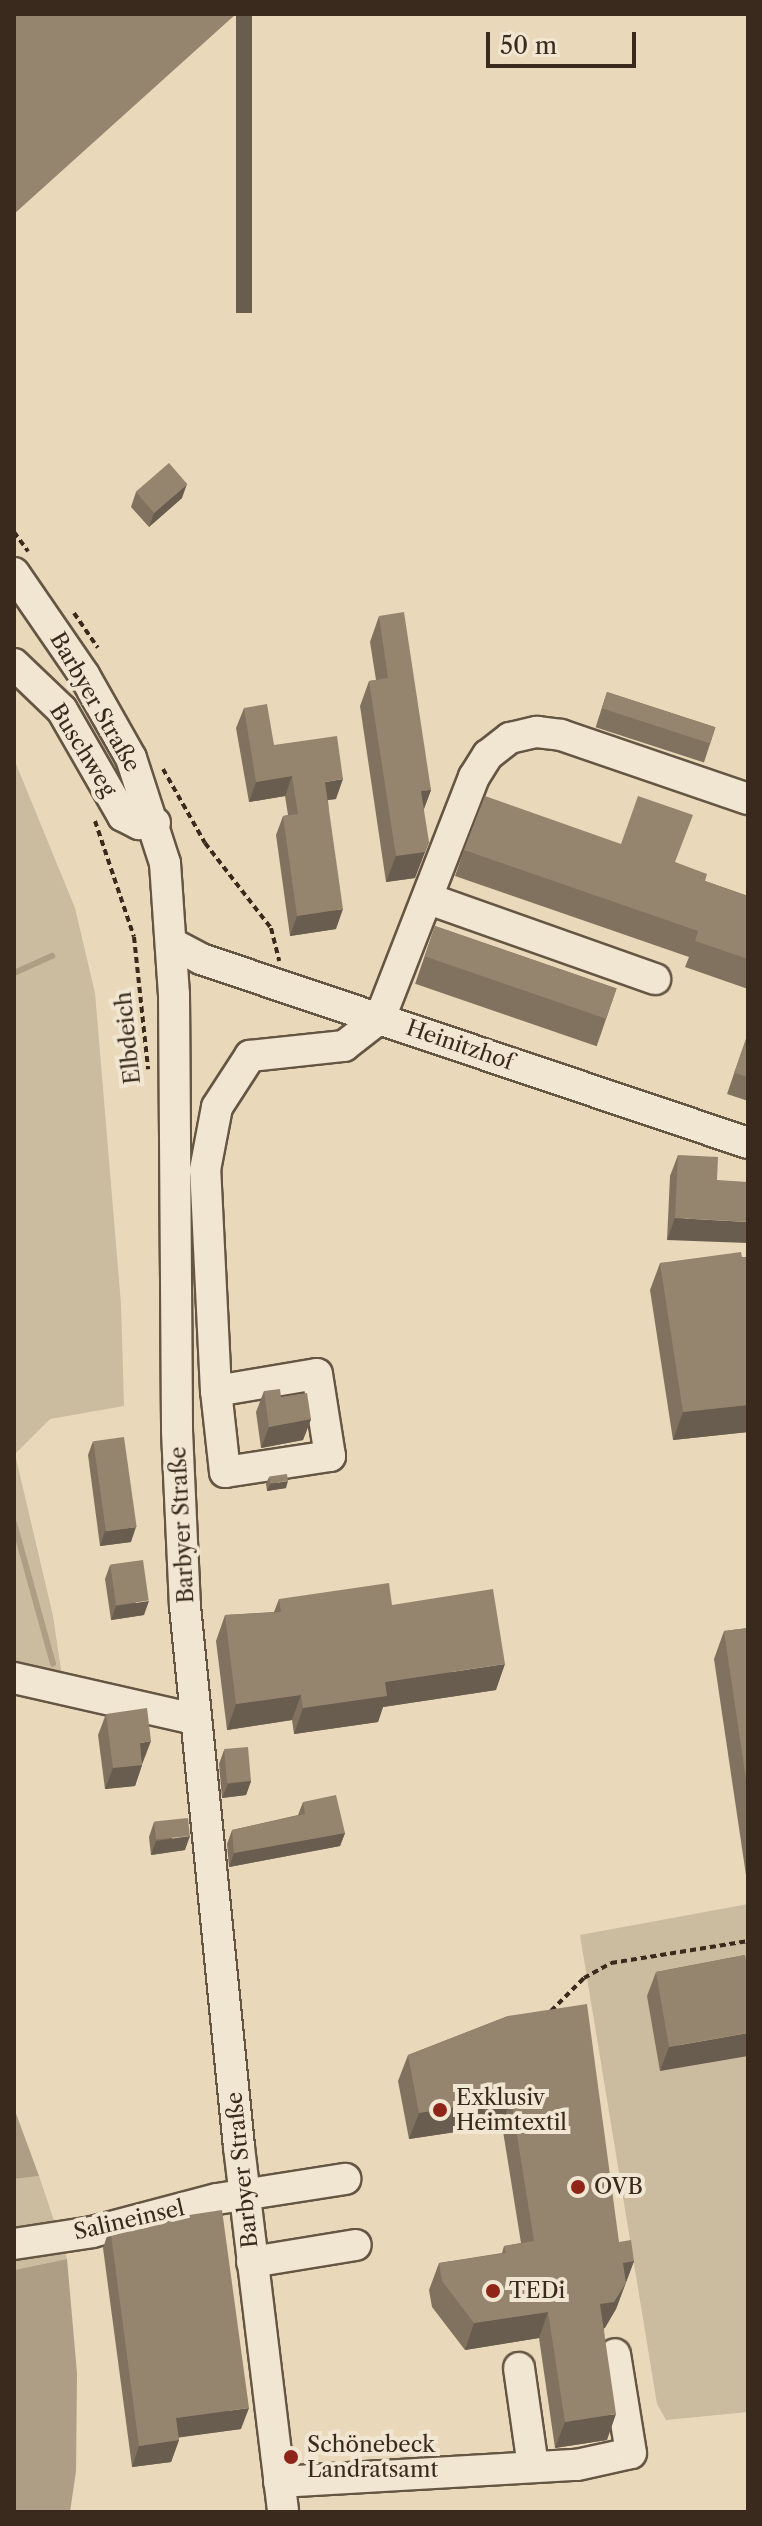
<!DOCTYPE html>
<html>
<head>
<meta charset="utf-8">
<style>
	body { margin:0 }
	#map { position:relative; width:762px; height:2526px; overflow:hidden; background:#e9d9ba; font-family:"Libre Caslon Text",serif }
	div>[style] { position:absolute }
	.green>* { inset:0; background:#cbbb9f }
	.water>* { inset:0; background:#ad9e85 }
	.stream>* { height:6px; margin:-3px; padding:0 3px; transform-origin:3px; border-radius:3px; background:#ad9e85 }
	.path>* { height:4px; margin-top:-2px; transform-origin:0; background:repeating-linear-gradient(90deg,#392a1d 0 6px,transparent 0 10px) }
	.roads { filter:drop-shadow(2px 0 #655644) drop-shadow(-2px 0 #655644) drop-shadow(0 2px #655644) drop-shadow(0 -2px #655644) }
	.minor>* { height:30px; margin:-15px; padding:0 15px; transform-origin:15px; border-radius:15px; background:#f1e6d2 }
	.wall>* { inset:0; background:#80725f; transform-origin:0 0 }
	.shaded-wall>* { inset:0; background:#685d4e; transform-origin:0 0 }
	.building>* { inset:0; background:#95856f; transform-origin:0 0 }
	.dots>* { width:22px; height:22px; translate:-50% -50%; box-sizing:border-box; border:4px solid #f1e6d2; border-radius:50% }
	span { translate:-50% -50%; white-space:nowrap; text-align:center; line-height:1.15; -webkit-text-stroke:8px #f1e6d2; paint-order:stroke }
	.street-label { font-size:22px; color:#392a1d }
	.poi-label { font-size:22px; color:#392a1d }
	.left { translate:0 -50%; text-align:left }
	.frame { position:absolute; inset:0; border:16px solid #392a1d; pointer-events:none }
	.scale { position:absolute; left:486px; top:32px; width:150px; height:36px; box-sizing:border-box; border:4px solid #392a1d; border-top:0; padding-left:10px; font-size:24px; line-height:28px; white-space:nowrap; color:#392a1d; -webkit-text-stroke:6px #f1e6d2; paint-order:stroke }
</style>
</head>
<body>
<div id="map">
	<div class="green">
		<i style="clip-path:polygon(14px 759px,75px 908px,95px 993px,121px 1304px,124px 1406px,50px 1419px,15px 1454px,53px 1616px,66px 1703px,14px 1691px)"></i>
		<i style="clip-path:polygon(748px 1904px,748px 2412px,666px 2420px,657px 2404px,580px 1935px)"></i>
		<i style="clip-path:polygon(39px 2176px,67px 2259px,14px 2270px,14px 2179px)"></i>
	</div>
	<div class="water">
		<i style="clip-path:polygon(14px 2108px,39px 2176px,14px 2179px)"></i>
		<i style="clip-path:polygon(67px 2259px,77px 2373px,76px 2471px,70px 2512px,14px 2512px,14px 2270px)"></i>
	</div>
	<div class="stream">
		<i style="left:14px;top:973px;width:42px;rotate:-24.1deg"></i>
		<i style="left:14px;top:1523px;width:146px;rotate:74.5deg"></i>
	</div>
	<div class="path">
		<i style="left:14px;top:532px;width:24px;rotate:54deg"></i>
		<i style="left:74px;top:613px;width:42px;rotate:55.6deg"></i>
		<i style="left:163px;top:769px;width:85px;rotate:60.4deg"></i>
		<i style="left:205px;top:843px;width:108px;rotate:52.2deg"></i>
		<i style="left:271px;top:928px;width:34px;rotate:76deg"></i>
		<i style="left:95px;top:821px;width:122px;rotate:71.4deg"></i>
		<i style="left:134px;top:937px;width:133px;rotate:83.9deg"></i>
		<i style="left:551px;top:2011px;width:47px;rotate:-45deg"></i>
		<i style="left:584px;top:1978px;width:31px;rotate:-29deg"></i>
		<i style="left:611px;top:1963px;width:139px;rotate:-9.1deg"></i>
	</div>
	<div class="roads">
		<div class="minor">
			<i style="left:14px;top:573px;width:124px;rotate:55.5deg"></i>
			<i style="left:84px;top:675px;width:95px;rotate:60.5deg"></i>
			<i style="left:131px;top:758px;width:110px;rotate:72.1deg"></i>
			<i style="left:165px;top:863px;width:131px;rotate:86.1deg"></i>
			<i style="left:174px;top:994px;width:437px;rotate:89.6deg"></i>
			<i style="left:177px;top:1431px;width:175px;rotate:87.4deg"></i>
			<i style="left:185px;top:1606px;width:544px;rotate:84.3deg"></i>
			<i style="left:239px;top:2147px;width:368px;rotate:83.1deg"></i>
			<i style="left:14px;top:664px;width:66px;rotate:43.8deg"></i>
			<i style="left:62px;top:710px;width:122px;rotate:60.1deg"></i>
			<i style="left:123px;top:816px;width:18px;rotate:27deg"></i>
			<i style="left:139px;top:824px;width:16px;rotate:-4deg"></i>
			<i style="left:429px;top:899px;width:240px;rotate:19.5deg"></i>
			<i style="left:173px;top:944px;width:32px;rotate:28deg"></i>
			<i style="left:201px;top:959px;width:577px;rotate:18.59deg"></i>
			<i style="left:216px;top:1391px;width:102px;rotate:-9.6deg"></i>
			<i style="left:317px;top:1374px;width:83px;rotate:81deg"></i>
			<i style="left:330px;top:1456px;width:106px;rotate:171.3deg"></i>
			<i style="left:225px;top:1472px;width:81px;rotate:-96.3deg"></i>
			<i style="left:216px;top:1391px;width:221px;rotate:-92.8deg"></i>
			<i style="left:205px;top:1170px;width:64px;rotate:-79.2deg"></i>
			<i style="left:217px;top:1107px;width:61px;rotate:-57.1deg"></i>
			<i style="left:250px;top:1056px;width:95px;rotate:-6.1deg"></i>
			<i style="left:344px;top:1046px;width:46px;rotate:-37.9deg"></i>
			<i style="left:380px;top:1018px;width:259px;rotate:-68.7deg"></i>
			<i style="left:474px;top:777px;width:26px;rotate:-58deg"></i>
			<i style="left:488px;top:755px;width:28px;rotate:-38deg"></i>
			<i style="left:510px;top:738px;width:28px;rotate:-13deg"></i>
			<i style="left:537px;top:732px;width:24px;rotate:7deg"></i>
			<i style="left:561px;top:735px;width:198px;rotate:18.9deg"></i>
			<i style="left:14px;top:1678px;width:185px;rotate:12.8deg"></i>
			<i style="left:14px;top:2244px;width:79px;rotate:-8.7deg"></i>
			<i style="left:92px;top:2232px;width:129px;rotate:-14.8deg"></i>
			<i style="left:217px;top:2199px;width:130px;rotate:-8.9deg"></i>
			<i style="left:252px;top:2262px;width:105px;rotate:-9.3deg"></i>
			<i style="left:519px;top:2368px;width:99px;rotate:81.9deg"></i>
			<i style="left:279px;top:2482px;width:298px;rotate:-3.3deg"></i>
			<i style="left:577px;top:2465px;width:55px;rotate:-12.5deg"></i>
			<i style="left:631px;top:2453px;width:100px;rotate:-99.2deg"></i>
		</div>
	</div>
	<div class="wall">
		<i style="clip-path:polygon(136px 492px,182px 498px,149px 527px,131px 507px)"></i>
		<i style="clip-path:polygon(379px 616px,431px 790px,424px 809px,415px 878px,386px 882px,360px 706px,369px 681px,376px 680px,370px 642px)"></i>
		<i style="left:607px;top:692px;width:114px;height:37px;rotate:18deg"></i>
		<i style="clip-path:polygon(244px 708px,274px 745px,336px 799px,328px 800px,336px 929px,290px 936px,276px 835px,283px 816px,288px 815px,285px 796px,249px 802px,236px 728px)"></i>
		<i style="clip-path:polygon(464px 850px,675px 862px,705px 881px,748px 896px,748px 989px,685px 967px,689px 957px,455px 876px)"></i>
		<i style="left:435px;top:926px;width:192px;height:61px;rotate:19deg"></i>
		<i style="clip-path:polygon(748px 1033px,748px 1101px,727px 1094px)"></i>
		<i style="clip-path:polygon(678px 1155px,717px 1180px,667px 1240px,670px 1176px)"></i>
		<i style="clip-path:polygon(748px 1257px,748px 1432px,673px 1440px,650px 1290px,660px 1263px)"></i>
		<i style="clip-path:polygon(264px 1391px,311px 1419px,303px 1440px,261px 1448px,256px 1412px)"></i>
		<i style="clip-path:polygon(93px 1441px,131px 1542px,100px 1546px,88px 1455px)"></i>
		<i style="clip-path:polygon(269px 1477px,286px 1488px,267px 1491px,266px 1484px)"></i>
		<i style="clip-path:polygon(110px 1565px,144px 1615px,111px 1620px,105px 1579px)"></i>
		<i style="clip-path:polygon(279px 1599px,496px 1690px,383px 1707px,378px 1722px,294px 1734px,292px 1720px,227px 1730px,216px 1641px,225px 1615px,274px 1612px)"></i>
		<i style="clip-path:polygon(748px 1628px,748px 1882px,747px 1882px,714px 1659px,724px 1631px)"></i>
		<i style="clip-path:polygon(106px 1714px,143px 1762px,135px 1786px,105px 1789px,98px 1735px)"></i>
		<i style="clip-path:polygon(224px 1750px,251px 1781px,246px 1795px,222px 1798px,219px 1764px)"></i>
		<i style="clip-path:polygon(303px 1802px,345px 1833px,340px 1846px,229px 1867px,227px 1844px,232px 1830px,298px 1815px)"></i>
		<i style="clip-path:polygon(154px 1822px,185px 1850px,151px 1855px,149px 1837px)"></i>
		<i style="clip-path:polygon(745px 1955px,660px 2071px,647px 1996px,656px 1972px)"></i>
		<i style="clip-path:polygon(508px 2016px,619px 2242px,634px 2261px,616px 2309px,604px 2328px,607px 2440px,555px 2448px,539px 2338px,465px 2350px,432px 2307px,429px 2290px,439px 2263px,502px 2253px,504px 2246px,521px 2243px,502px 2125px,409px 2139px,398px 2081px,408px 2055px)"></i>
		<i style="clip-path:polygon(110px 2227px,241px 2429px,179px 2437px,179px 2440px,171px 2462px,132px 2467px,103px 2248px)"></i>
	</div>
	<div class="shaded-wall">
		<i style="left:236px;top:14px;width:16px;height:299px"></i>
		<i style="clip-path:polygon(187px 484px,182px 498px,149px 527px,154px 513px)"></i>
		<i style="clip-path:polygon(292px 776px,285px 796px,249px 802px,256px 782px)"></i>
		<i style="clip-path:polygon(343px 779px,336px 799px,318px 801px,325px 782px)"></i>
		<i style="clip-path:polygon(431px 790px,421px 816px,421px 791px)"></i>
		<i style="clip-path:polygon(429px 842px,415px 878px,386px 882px,396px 856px)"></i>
		<i style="clip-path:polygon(343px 909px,336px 929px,290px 936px,297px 916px)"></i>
		<i style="clip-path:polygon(675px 1218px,748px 1222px,748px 1243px,667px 1240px)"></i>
		<i style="clip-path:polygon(748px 1405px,748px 1432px,673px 1440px,683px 1412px)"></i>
		<i style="clip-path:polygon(311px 1419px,303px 1440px,261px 1448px,269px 1427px)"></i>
		<i style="clip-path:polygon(288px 1481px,286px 1488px,267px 1491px,270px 1484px)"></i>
		<i style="clip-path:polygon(136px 1527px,131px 1542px,100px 1546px,105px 1531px)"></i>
		<i style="clip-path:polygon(149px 1601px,144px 1615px,111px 1620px,116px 1606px)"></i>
		<i style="clip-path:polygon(505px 1664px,496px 1690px,383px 1707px,378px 1722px,294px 1734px,303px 1708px,385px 1682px)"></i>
		<i style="clip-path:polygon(301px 1695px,292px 1720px,227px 1730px,236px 1704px)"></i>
		<i style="clip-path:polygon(151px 1741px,143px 1762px,132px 1764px,140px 1743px)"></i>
		<i style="clip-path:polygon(142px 1765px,135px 1786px,105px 1789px,113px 1768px)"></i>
		<i style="clip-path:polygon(251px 1781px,246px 1795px,222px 1798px,228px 1784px)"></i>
		<i style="clip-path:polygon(345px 1833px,340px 1846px,229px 1867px,234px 1853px)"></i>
		<i style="clip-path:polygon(190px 1836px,185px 1850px,151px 1855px,156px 1841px)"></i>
		<i style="clip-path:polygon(748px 2033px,748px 2056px,660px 2071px,669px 2047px)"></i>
		<i style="clip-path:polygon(511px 2098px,502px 2125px,409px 2139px,419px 2113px)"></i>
		<i style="clip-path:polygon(634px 2261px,616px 2309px,605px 2328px,590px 2330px,600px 2304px,623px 2263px)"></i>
		<i style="clip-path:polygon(548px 2312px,539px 2338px,465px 2350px,474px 2323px)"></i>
		<i style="clip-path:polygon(249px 2408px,241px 2429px,168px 2439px,176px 2418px)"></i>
		<i style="clip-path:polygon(616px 2414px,607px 2440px,555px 2448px,565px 2422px)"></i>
		<i style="clip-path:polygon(179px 2440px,171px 2462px,132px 2467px,139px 2446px)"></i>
	</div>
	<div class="building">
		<i style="clip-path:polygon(14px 14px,236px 14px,14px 214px)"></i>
		<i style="left:169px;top:463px;width:28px;height:44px;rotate:49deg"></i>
		<i style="clip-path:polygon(404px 612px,431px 790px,421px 791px,429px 842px,425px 852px,396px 856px,369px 681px,388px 678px,379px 616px)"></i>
		<i style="left:607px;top:692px;width:114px;height:17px;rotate:18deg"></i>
		<i style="clip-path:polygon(267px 704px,274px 745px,337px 736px,343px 779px,325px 782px,343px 909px,297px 916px,283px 816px,298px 814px,292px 776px,256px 782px,244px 708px)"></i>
		<i style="clip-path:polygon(485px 796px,621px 844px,638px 796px,693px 815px,675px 862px,707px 874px,705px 881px,748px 896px,748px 959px,695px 941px,698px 931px,464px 850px)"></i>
		<i style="left:435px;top:926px;width:192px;height:32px;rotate:19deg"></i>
		<i style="clip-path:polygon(748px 1034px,748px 1077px,734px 1073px)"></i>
		<i style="clip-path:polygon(678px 1155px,718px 1157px,717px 1180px,748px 1182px,748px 1222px,675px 1218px)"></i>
		<i style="clip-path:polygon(741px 1252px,742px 1257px,748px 1257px,748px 1405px,683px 1412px,660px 1263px)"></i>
		<i style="clip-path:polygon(280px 1389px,281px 1397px,307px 1393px,311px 1419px,269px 1427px,264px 1391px)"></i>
		<i style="left:124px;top:1437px;width:91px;height:31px;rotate:82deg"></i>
		<i style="left:287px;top:1474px;width:7px;height:18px;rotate:82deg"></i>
		<i style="left:143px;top:1560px;width:41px;height:33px;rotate:82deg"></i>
		<i style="clip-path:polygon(389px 1583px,392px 1605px,493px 1589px,505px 1664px,385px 1682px,387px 1696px,303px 1708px,301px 1695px,236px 1704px,225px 1615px,281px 1612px,279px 1599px)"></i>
		<i style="clip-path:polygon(748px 1628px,748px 1793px,724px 1631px)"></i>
		<i style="clip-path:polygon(147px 1708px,151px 1741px,140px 1743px,142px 1765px,113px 1768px,106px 1714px)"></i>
		<i style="left:248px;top:1747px;width:34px;height:24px;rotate:85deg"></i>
		<i style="clip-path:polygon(336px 1795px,345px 1833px,234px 1853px,232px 1830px,305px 1814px,303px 1802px)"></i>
		<i style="left:188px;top:1818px;width:18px;height:34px;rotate:84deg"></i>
		<i style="clip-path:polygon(745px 1955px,748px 1971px,748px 2033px,669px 2047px,656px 1972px)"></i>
		<i style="clip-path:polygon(587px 2004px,619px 2242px,631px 2240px,634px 2261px,623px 2263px,626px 2283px,614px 2302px,600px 2304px,616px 2414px,565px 2422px,548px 2312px,474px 2323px,442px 2281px,439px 2263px,506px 2253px,504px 2246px,534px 2241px,511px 2098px,419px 2113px,408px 2055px,508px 2016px)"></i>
		<i style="clip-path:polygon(222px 2210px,249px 2408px,176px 2418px,179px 2440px,139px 2446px,110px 2227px)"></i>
	</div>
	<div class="dots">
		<i style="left:440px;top:2110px;background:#8f2418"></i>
		<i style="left:578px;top:2187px;background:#8f2418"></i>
		<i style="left:493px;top:2291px;background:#8f2418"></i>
		<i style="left:291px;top:2457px;background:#8f2418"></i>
	</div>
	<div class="street-label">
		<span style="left:95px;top:702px;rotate:60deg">Barbyer Straße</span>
		<span style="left:83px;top:750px;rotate:58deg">Buschweg</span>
		<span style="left:128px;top:1038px;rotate:-96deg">Elbdeich</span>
		<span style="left:460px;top:1045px;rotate:19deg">Heinitzhof</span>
		<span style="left:182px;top:1525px;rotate:-93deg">Barbyer Straße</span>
		<span style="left:242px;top:2170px;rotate:-96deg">Barbyer Straße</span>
		<span style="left:129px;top:2220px;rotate:-13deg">Salineinsel</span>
	</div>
	<div class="poi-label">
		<span class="left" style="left:456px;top:2110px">Exklusiv<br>Heimtextil</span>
		<span class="left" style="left:594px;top:2187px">OVB</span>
		<span class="left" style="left:509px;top:2291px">TEDi</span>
		<span class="left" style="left:307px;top:2457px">Schönebeck<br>Landratsamt</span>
	</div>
	<div class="frame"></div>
	<div class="scale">50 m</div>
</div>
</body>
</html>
